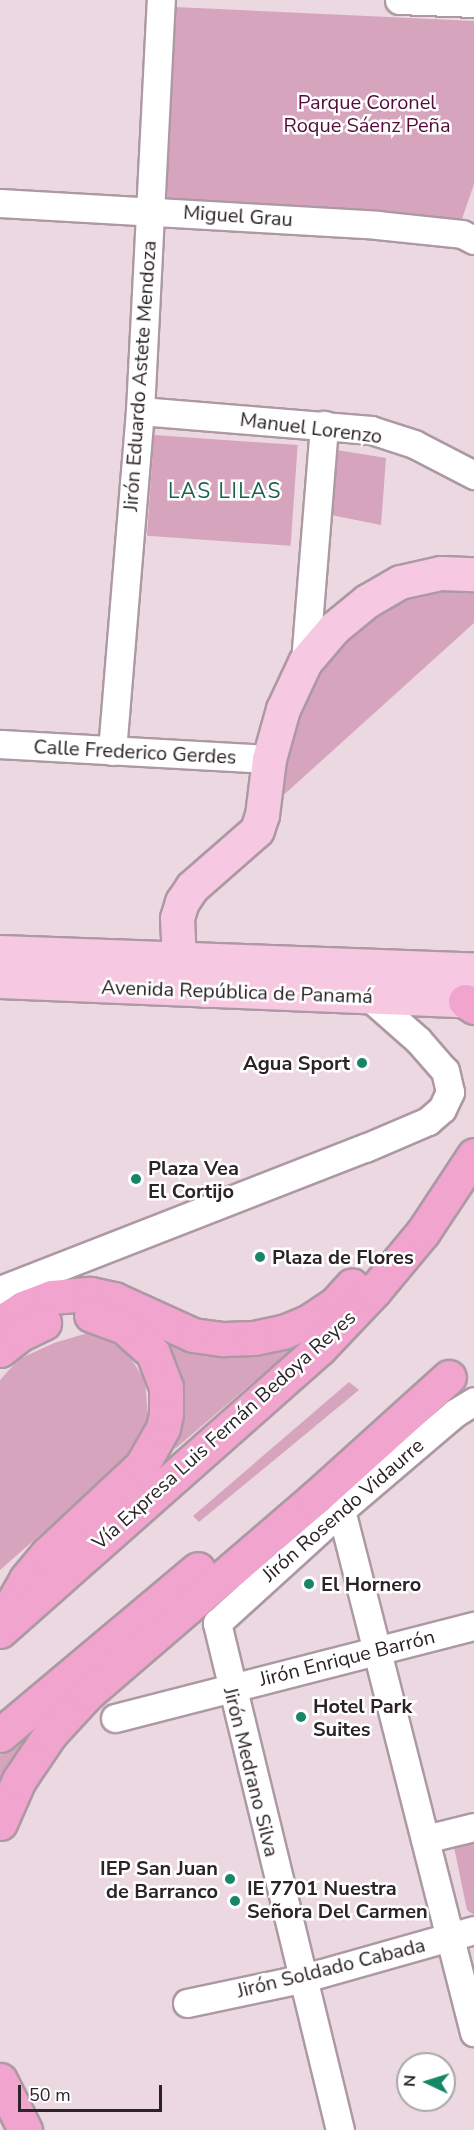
<!DOCTYPE html>
<html>
<head>
<meta charset="utf-8">
<style>
	body { margin:0 }
	#map { position:relative; width:474px; height:2130px; overflow:hidden; background:#ecd8e1; font-family:"Nunito Sans",sans-serif }
	div>[style] { position:absolute }
	.green>* { inset:0; background:#d7a4be; transform-origin:0 0 }
	.roads { filter:drop-shadow(2px 0 #ac99a3) drop-shadow(-2px 0 #ac99a3) drop-shadow(0 2px #ac99a3) drop-shadow(0 -2px #ac99a3) }
	.minor>* { height:27px; margin:-13.5px; padding:0 13.5px; transform-origin:13.5px; border-radius:13.5px; background:#fff }
	.major>* { height:33px; margin:-16.5px; padding:0 16.5px; transform-origin:16.5px; border-radius:16.5px; background:#f7c8e1 }
	.highway>* { height:33px; margin:-16.5px; padding:0 16.5px; transform-origin:16.5px; border-radius:16.5px; background:#f1a4cd }
	.dots>* { width:16px; height:16px; translate:-50% -50%; box-sizing:border-box; border:3px solid #fff; border-radius:50% }
	span { translate:-50% -50%; white-space:nowrap; text-align:center; line-height:1.15; -webkit-text-stroke:5px #fff; paint-order:stroke }
	.park-label { font-size:20px; color:#540a3a }
	.street-label { font-size:20px; color:#2b2327 }
	.poi-label { font-size:20px; color:#2b2327; font-weight:700 }
	.right { translate:-100% -50%; text-align:right }
	.left { translate:0 -50%; text-align:left }
	.neighbourhood-label { font-size:21px; color:#1a624a; letter-spacing:1.5px }
	.north { position:absolute; left:396px; top:2052px; width:60px; height:60px; box-sizing:border-box; background:#fff; border:2px solid #aaa7a9; border-radius:50%; rotate:274deg; font-size:16px; font-weight:700; line-height:24px; text-align:center; color:#2b2327 }
	.north::after { content:''; display:block; margin:auto; width:21px; height:27px; background:#168665; clip-path:polygon(50% 0,100% 100%,50% 72%,0 100%) }
	.scale { position:absolute; left:18px; top:2085px; width:144px; height:27px; box-sizing:border-box; border:3px solid #2b2327; border-top:0; padding-left:8px; font-size:18px; line-height:21px; white-space:nowrap; color:#2b2327; -webkit-text-stroke:4px #fff; paint-order:stroke }
</style>
</head>
<body>
<div id="map">
	<div class="green">
		<i style="clip-path:polygon(175px 7px,474px 21px,474px 184px,462px 219px,167px 199px)"></i>
		<i style="left:154px;top:435px;width:144px;height:101px;rotate:4deg"></i>
		<i style="clip-path:polygon(337px 450px,386px 458px,381px 525px,331px 515px)"></i>
		<i style="clip-path:polygon(448px 587px,474px 591px,474px 623px,277px 801px,287px 748px,305px 697px,333px 648px,401px 595px)"></i>
		<i style="clip-path:polygon(91px 1332px,122px 1345px,145px 1380px,149px 1428px,112px 1472px,0 1570px,0 1380px,19px 1359px,54px 1343px)"></i>
		<i style="clip-path:polygon(156px 1339px,191px 1353px,223px 1355px,284px 1344px,295px 1346px,175px 1449px,181px 1416px)"></i>
		<i style="clip-path:polygon(349px 1382px,359px 1390px,199px 1522px,193px 1516px)"></i>
		<i style="clip-path:polygon(58px 1710px,0 1805px,0 1755px)"></i>
		<i style="clip-path:polygon(474px 1834px,474px 1915px,467px 1910px,454px 1847px,455px 1842px)"></i>
	</div>
	<div class="roads">
		<div class="minor">
			<i style="left:399px;top:0;width:75px;rotate:2.3deg"></i>
			<i style="left:0;top:203px;width:378px;rotate:3.3deg"></i>
			<i style="left:377px;top:225px;width:85px;rotate:6deg"></i>
			<i style="left:462px;top:234px;width:13px;rotate:27deg"></i>
			<i style="left:140px;top:411px;width:232px;rotate:4.7deg"></i>
			<i style="left:371px;top:430px;width:45px;rotate:18deg"></i>
			<i style="left:414px;top:444px;width:68px;rotate:27.3deg"></i>
			<i style="left:305px;top:662px;width:238px;rotate:-85.4deg"></i>
			<i style="left:0;top:744px;width:269px;rotate:3.2deg"></i>
			<i style="left:112px;top:751px;width:341px;rotate:-85.3deg"></i>
			<i style="left:140px;top:411px;width:412px;rotate:-87.1deg"></i>
			<i style="left:0;top:1290px;width:392px;rotate:-21.3deg"></i>
			<i style="left:365px;top:1148px;width:69px;rotate:-23.2deg"></i>
			<i style="left:428px;top:1121px;width:18px;rotate:-41deg"></i>
			<i style="left:442px;top:1109px;width:19px;rotate:-65deg"></i>
			<i style="left:450px;top:1092px;width:22px;rotate:-103deg"></i>
			<i style="left:445px;top:1071px;width:41px;rotate:-131.1deg"></i>
			<i style="left:418px;top:1040px;width:65px;rotate:-138.7deg"></i>
			<i style="left:341px;top:1510px;width:539px;rotate:75.71deg"></i>
			<i style="left:115px;top:1718px;width:371px;rotate:-14.4deg"></i>
			<i style="left:425px;top:1839px;width:50px;rotate:-13.8deg"></i>
			<i style="left:187px;top:2003px;width:116px;rotate:-11.9deg"></i>
			<i style="left:301px;top:1979px;width:180px;rotate:-15.8deg"></i>
			<i style="left:340px;top:2130px;width:522px;rotate:-103.64deg"></i>
			<i style="left:217px;top:1623px;width:168px;rotate:-42.3deg"></i>
			<i style="left:341px;top:1510px;width:150px;rotate:-40.4deg"></i>
			<i style="left:455px;top:1413px;width:22px;rotate:-32deg"></i>
		</div>
		<div class="major">
			<i style="left:0;top:952px;width:474px;rotate:2.1deg"></i>
			<i style="left:0;top:981px;width:474px;rotate:2.4deg"></i>
			<i style="left:205px;top:990px;width:40px;rotate:-131deg"></i>
			<i style="left:179px;top:960px;width:42px;rotate:-92.7deg"></i>
			<i style="left:177px;top:918px;width:17px;rotate:-73deg"></i>
			<i style="left:182px;top:902px;width:18px;rotate:-56deg"></i>
			<i style="left:192px;top:887px;width:86px;rotate:-41.2deg"></i>
			<i style="left:257px;top:830px;width:16px;rotate:-72deg"></i>
			<i style="left:262px;top:815px;width:56px;rotate:-82.9deg"></i>
			<i style="left:269px;top:759px;width:52px;rotate:-74.4deg"></i>
			<i style="left:283px;top:709px;width:52px;rotate:-64.9deg"></i>
			<i style="left:305px;top:662px;width:45px;rotate:-49.5deg"></i>
			<i style="left:334px;top:628px;width:43px;rotate:-39.3deg"></i>
			<i style="left:367px;top:601px;width:38px;rotate:-30deg"></i>
			<i style="left:400px;top:582px;width:42px;rotate:-12.4deg"></i>
			<i style="left:441px;top:573px;width:33px;rotate:2deg"></i>
		</div>
		<div class="highway">
			<i style="left:465px;top:1001px;width:11px;rotate:34deg"></i>
			<i style="left:0;top:1323px;width:27px;rotate:-33deg"></i>
			<i style="left:23px;top:1308px;width:31px;rotate:-21deg"></i>
			<i style="left:52px;top:1297px;width:38px;rotate:-5deg"></i>
			<i style="left:90px;top:1294px;width:25px;rotate:12deg"></i>
			<i style="left:114px;top:1299px;width:87px;rotate:24.5deg"></i>
			<i style="left:193px;top:1335px;width:30px;rotate:8deg"></i>
			<i style="left:223px;top:1339px;width:31px;rotate:-2deg"></i>
			<i style="left:254px;top:1338px;width:30px;rotate:-12deg"></i>
			<i style="left:283px;top:1332px;width:27px;rotate:-22deg"></i>
			<i style="left:308px;top:1322px;width:32px;rotate:-34deg"></i>
			<i style="left:335px;top:1304px;width:25px;rotate:-48deg"></i>
			<i style="left:0;top:1350px;width:24px;rotate:-38deg"></i>
			<i style="left:19px;top:1335px;width:28px;rotate:-26deg"></i>
			<i style="left:9px;top:1609px;width:34px;rotate:-60deg"></i>
			<i style="left:26px;top:1579px;width:33px;rotate:-50deg"></i>
			<i style="left:47px;top:1554px;width:130px;rotate:-43.1deg"></i>
			<i style="left:142px;top:1465px;width:43px;rotate:-60.4deg"></i>
			<i style="left:163px;top:1428px;width:14px;rotate:-78deg"></i>
			<i style="left:166px;top:1414px;width:27px;rotate:-90deg"></i>
			<i style="left:166px;top:1387px;width:36px;rotate:-111deg"></i>
			<i style="left:153px;top:1353px;width:39px;rotate:-138deg"></i>
			<i style="left:124px;top:1327px;width:35px;rotate:-160deg"></i>
			<i style="left:0;top:1631px;width:426px;rotate:-41.5deg"></i>
			<i style="left:319px;top:1349px;width:80px;rotate:-46.5deg"></i>
			<i style="left:374px;top:1291px;width:77px;rotate:-50.3deg"></i>
			<i style="left:423px;top:1232px;width:92px;rotate:-56.5deg"></i>
			<i style="left:0;top:1735px;width:258px;rotate:-40deg"></i>
			<i style="left:0;top:1823px;width:47px;rotate:-66.2deg"></i>
			<i style="left:19px;top:1780px;width:55px;rotate:-56deg"></i>
			<i style="left:50px;top:1734px;width:56px;rotate:-47.2deg"></i>
			<i style="left:88px;top:1693px;width:301px;rotate:-40.7deg"></i>
			<i style="left:316px;top:1497px;width:179px;rotate:-42.1deg"></i>
			<i style="left:0;top:2080px;width:56px;rotate:63.4deg"></i>
		</div>
	</div>
	<div class="dots">
		<i style="left:362px;top:1063px;background:#168665"></i>
		<i style="left:136px;top:1179px;background:#168665"></i>
		<i style="left:260px;top:1257px;background:#168665"></i>
		<i style="left:309px;top:1584px;background:#168665"></i>
		<i style="left:301px;top:1717px;background:#168665"></i>
		<i style="left:230px;top:1879px;background:#168665"></i>
		<i style="left:235px;top:1901px;background:#168665"></i>
	</div>
	<div class="park-label">
		<span style="left:367px;top:114px">Parque Coronel<br>Roque Sáenz Peña</span>
	</div>
	<div class="street-label">
		<span style="left:238px;top:216px;rotate:4deg">Miguel Grau</span>
		<span style="left:140px;top:376px;rotate:-86deg">Jirón Eduardo Astete Mendoza</span>
		<span style="left:311px;top:428px;rotate:7deg">Manuel Lorenzo</span>
		<span style="left:135px;top:752px;rotate:3deg">Calle Frederico Gerdes</span>
		<span style="left:237px;top:992px;rotate:2deg">Avenida República de Panamá</span>
		<span style="left:224px;top:1430px;rotate:-42deg">Vía Expresa Luis Fernán Bedoya Reyes</span>
		<span style="left:343px;top:1510px;rotate:-41deg">Jirón Rosendo Vidaurre</span>
		<span style="left:347px;top:1658px;rotate:-14deg">Jirón Enrique Barrón</span>
		<span style="left:251px;top:1772px;rotate:76deg">Jirón Medrano Silva</span>
		<span style="left:331px;top:1968px;rotate:-14deg">Jirón Soldado Cabada</span>
	</div>
	<div class="poi-label">
		<span class="right" style="left:350px;top:1063px">Agua Sport</span>
		<span class="left" style="left:148px;top:1180px">Plaza Vea<br>El Cortijo</span>
		<span class="left" style="left:272px;top:1257px">Plaza de Flores</span>
		<span class="left" style="left:321px;top:1584px">El Hornero</span>
		<span class="left" style="left:313px;top:1718px">Hotel Park<br>Suites</span>
		<span class="right" style="left:218px;top:1880px">IEP San Juan<br>de Barranco</span>
		<span class="left" style="left:247px;top:1900px">IE 7701 Nuestra<br>Señora Del Carmen</span>
	</div>
	<div class="neighbourhood-label">
		<span style="left:225px;top:491px">LAS LILAS</span>
	</div>
	<div class="north">N</div>
	<div class="scale">50 m</div>
</div>
</body>
</html>
